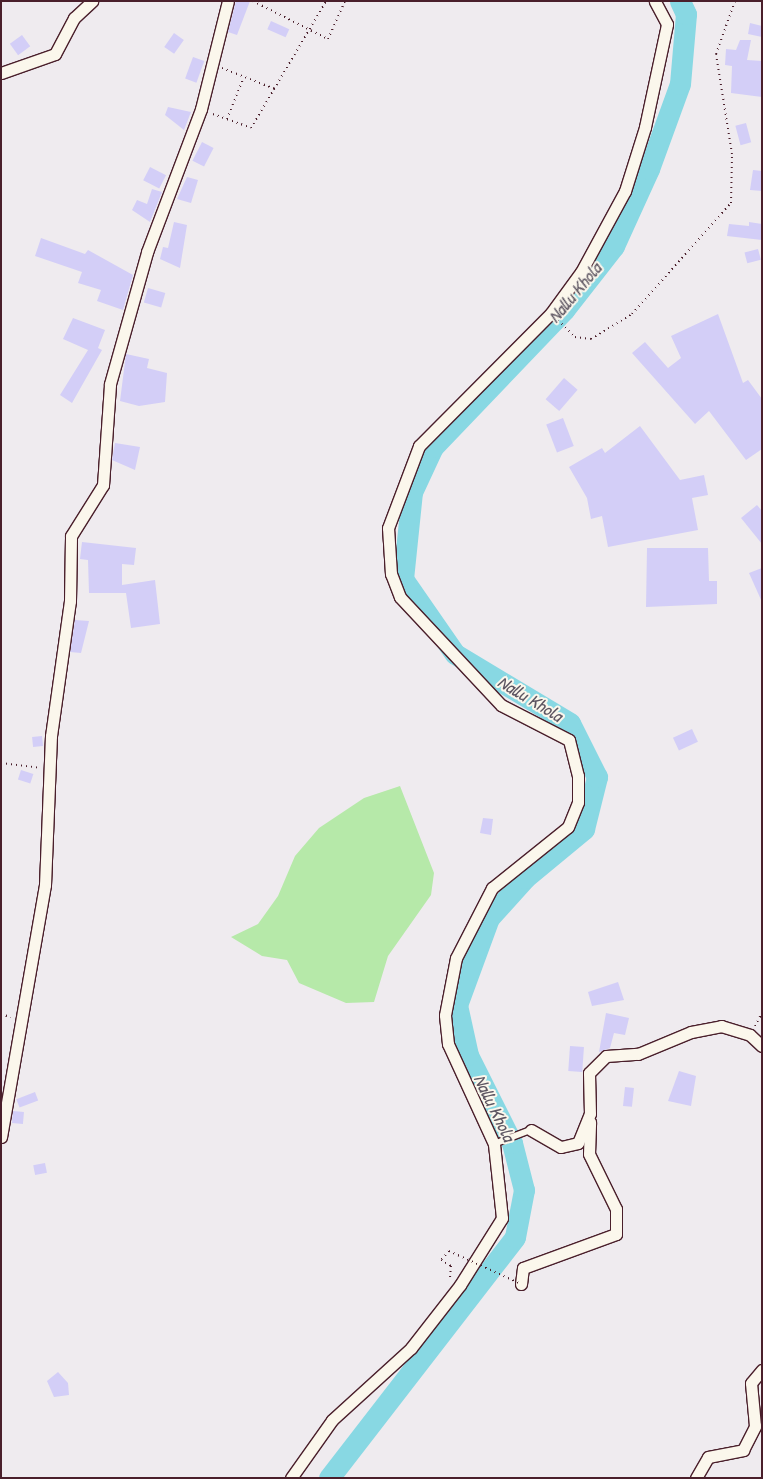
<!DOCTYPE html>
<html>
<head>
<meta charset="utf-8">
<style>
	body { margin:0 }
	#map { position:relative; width:763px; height:1479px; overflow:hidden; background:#efebef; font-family:"Patrick Hand",sans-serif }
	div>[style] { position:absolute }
	.green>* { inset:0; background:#b6e9a9 }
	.river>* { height:21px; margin:-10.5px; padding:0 10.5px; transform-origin:10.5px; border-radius:10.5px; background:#88d8e3 }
	.building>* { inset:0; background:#d3cef7; transform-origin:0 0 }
	.path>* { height:2px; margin-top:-1px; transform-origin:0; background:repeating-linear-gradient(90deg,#4a1f2b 0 1px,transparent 0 5px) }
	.roads { filter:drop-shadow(1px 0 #4a1f2b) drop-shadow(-1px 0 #4a1f2b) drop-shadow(0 1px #4a1f2b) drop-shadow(0 -1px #4a1f2b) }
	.lane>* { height:5.5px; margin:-2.75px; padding:0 2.75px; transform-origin:2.75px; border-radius:2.75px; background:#fbf7ec }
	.street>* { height:11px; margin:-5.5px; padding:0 5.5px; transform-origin:5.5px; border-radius:5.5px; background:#fbf7ec }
	.path-bridge>* { height:2px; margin-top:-1px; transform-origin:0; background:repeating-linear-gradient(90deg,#4a1f2b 0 1px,transparent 0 5px) }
	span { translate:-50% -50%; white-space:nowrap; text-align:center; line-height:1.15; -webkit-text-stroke:4px #fbf7ec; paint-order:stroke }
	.water-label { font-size:18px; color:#5d5662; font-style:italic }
	.frame { position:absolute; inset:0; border:2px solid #4a1f2b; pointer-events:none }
</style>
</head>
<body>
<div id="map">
	<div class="green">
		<i style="clip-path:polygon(400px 786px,434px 873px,431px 895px,388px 956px,374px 1002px,346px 1003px,299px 983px,287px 960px,262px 956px,231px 937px,258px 924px,278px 896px,295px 856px,319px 828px,364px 798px)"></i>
	</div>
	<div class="river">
		<i style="left:329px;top:1478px;width:304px;rotate:-52.3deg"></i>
		<i style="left:515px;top:1237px;width:48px;rotate:-79.2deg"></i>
		<i style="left:524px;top:1190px;width:49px;rotate:-104.3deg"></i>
		<i style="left:512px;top:1143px;width:98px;rotate:-116.6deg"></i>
		<i style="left:468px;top:1055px;width:51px;rotate:-102.4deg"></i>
		<i style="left:457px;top:1005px;width:93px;rotate:-69.8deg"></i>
		<i style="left:489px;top:918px;width:54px;rotate:-48deg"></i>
		<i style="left:525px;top:878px;width:77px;rotate:-39.7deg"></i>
		<i style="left:584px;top:829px;width:54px;rotate:-76deg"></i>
		<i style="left:597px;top:777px;width:60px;rotate:-116.6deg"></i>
		<i style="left:570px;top:723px;width:134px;rotate:-149deg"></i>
		<i style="left:455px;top:654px;width:91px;rotate:-124.7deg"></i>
		<i style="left:403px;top:579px;width:87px;rotate:-84.1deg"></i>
		<i style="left:412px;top:492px;width:50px;rotate:-65deg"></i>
		<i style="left:433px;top:447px;width:190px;rotate:-46.3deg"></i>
		<i style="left:564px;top:310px;width:81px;rotate:-52deg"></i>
		<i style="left:614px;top:246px;width:85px;rotate:-65.6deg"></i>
		<i style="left:649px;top:169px;width:90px;rotate:-70deg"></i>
		<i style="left:680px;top:84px;width:70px;rotate:-85.1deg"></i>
		<i style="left:686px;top:14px;width:14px;rotate:-115deg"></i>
	</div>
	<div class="building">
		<i style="clip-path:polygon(236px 1px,250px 1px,237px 35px,228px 32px)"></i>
		<i style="left:271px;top:21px;width:20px;height:9px;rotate:24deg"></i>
		<i style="clip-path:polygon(750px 23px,762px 26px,762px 37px,748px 34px)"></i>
		<i style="left:174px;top:33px;width:12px;height:17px;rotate:35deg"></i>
		<i style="left:22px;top:35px;width:14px;height:15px;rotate:54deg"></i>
		<i style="clip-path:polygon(740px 40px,751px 40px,747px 60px,762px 61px,762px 97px,731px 93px,732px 66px,725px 65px,726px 49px,736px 50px)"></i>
		<i style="left:193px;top:57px;width:12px;height:23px;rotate:20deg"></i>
		<i style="clip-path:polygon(168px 107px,191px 112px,184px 130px,165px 115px)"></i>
		<i style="left:746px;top:123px;width:20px;height:11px;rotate:75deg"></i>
		<i style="left:202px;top:142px;width:13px;height:21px;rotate:27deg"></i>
		<i style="left:150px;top:167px;width:18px;height:15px;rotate:27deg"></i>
		<i style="clip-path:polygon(753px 170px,762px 171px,762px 191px,750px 190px)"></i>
		<i style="clip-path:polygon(187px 177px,198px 180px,191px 203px,177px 199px)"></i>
		<i style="clip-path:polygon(152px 189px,162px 192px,150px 222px,132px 210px,137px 200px,147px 204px)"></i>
		<i style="clip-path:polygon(174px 222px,187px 225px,180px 268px,160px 259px,163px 247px,168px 248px)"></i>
		<i style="clip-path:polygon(749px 222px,762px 224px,762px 240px,727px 236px,729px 224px,749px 226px)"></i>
		<i style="clip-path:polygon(41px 238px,85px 254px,88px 250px,133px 275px,123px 310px,97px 301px,101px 290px,78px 283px,82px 272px,35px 256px)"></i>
		<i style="left:758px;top:249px;width:11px;height:14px;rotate:75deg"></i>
		<i style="left:148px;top:288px;width:18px;height:15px;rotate:16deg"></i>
		<i style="clip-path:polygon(718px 314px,743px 383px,748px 380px,762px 399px,762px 449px,746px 460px,709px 411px,695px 424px,632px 353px,645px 342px,668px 368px,681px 358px,671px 336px)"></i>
		<i style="clip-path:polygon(73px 318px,105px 330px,98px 348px,102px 350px,72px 403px,60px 395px,88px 350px,63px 339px)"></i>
		<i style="clip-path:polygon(126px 354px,149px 359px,147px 368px,167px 373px,165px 402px,139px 406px,120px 401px)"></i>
		<i style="left:564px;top:378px;width:18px;height:28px;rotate:41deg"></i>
		<i style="left:563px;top:418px;width:30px;height:18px;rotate:69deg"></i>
		<i style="clip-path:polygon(640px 426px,680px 480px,704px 475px,708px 495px,692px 498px,698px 530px,608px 547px,602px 516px,591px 519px,587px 498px,569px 467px,602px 448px,605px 453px)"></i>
		<i style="clip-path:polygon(115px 443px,140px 447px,135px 470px,112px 460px)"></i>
		<i style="clip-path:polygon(757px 505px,762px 511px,762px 544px,741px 518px)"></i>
		<i style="clip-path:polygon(82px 542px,136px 548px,134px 565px,122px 564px,122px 585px,155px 580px,160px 624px,131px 628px,126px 593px,89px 593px,88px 560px,80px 559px)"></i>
		<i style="clip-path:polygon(647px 548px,708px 548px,709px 581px,717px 581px,717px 604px,646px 607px)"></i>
		<i style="clip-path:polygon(762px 568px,762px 602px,749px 573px)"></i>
		<i style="clip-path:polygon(75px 620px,89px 621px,81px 653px,70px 652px)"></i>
		<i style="left:692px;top:729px;width:14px;height:21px;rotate:65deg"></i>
		<i style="left:42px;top:736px;width:10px;height:10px;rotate:84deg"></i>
		<i style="left:21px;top:770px;width:13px;height:10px;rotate:18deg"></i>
		<i style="clip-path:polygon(483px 818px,493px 819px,491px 835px,480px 833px)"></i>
		<i style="clip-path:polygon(618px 982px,624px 1000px,592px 1006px,588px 992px)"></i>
		<i style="clip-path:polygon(606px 1013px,629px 1018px,625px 1035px,614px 1033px,610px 1048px,599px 1052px)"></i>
		<i style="left:570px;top:1046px;width:14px;height:25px;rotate:4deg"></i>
		<i style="clip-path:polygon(679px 1071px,696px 1076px,691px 1106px,668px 1101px)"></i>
		<i style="left:625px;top:1087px;width:9px;height:19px;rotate:6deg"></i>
		<i style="left:35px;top:1092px;width:9px;height:20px;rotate:69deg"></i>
		<i style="left:13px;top:1111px;width:11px;height:12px;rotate:5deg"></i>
		<i style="left:45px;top:1163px;width:10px;height:12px;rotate:79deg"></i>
		<i style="clip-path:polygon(58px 1372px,68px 1383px,69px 1395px,54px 1397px,47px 1381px)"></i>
	</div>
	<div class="path">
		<i style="left:253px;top:1px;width:84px;rotate:26.9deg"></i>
		<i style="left:328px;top:39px;width:42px;rotate:-65.9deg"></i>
		<i style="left:222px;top:68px;width:57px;rotate:21.6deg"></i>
		<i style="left:213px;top:114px;width:40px;rotate:20.2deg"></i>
		<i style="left:251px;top:128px;width:147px;rotate:-59.4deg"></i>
		<i style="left:227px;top:119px;width:43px;rotate:-68.2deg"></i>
		<i style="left:558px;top:320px;width:24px;rotate:45deg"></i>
		<i style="left:575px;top:337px;width:16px;rotate:7deg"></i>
		<i style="left:591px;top:339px;width:48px;rotate:-31.4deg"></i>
		<i style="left:632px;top:314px;width:149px;rotate:-48.3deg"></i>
		<i style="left:731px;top:203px;width:49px;rotate:-88.8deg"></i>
		<i style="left:732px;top:154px;width:101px;rotate:-99.1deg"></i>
		<i style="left:716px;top:54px;width:56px;rotate:-70.3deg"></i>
		<i style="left:1px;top:763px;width:38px;rotate:7deg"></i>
		<i style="left:1px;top:1014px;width:10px;rotate:17deg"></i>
		<i style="left:755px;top:1026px;width:15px;rotate:-62deg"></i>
		<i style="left:449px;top:1251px;width:12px;rotate:132deg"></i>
		<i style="left:441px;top:1260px;width:12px;rotate:31deg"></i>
		<i style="left:451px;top:1266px;width:12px;rotate:95deg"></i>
	</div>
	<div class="roads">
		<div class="lane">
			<i style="left:494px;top:1144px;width:40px;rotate:-21deg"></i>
		</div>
		<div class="street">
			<i style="left:1px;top:73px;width:57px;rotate:-19.4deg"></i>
			<i style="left:55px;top:54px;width:41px;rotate:-62.2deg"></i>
			<i style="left:74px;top:18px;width:25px;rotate:-43deg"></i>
			<i style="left:531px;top:1130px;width:34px;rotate:30deg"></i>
			<i style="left:561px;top:1147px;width:17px;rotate:-13deg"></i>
			<i style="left:578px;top:1143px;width:31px;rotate:-68deg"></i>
			<i style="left:590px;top:1114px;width:41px;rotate:-91.4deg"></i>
			<i style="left:589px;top:1073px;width:24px;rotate:-45deg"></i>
			<i style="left:606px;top:1056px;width:32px;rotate:-4deg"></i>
			<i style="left:638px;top:1054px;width:57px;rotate:-22.5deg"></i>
			<i style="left:691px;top:1032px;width:31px;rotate:-11deg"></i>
			<i style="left:721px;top:1026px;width:30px;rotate:17deg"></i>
			<i style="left:750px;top:1035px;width:16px;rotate:43deg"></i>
			<i style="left:1px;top:1137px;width:256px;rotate:-80.1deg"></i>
			<i style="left:45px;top:885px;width:149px;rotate:-87.7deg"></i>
			<i style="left:51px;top:736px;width:136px;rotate:-82deg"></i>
			<i style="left:70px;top:601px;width:65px;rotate:-89.1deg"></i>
			<i style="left:71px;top:536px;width:60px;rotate:-57.9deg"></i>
			<i style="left:103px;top:485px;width:101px;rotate:-86deg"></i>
			<i style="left:110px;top:384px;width:137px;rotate:-74.3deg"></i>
			<i style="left:147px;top:252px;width:153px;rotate:-69.3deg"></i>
			<i style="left:201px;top:109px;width:111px;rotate:-76deg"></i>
			<i style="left:521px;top:1284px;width:16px;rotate:-83deg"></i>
			<i style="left:523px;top:1268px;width:99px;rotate:-20.1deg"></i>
			<i style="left:616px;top:1234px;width:25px;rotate:-90deg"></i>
			<i style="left:616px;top:1209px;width:61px;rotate:-116.1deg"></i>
			<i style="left:589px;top:1154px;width:32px;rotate:-88deg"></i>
			<i style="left:291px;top:1478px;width:71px;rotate:-54.7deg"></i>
			<i style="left:332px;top:1420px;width:107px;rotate:-42.3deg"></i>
			<i style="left:411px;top:1348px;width:80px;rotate:-52.1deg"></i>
			<i style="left:460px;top:1285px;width:79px;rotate:-57.9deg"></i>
			<i style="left:502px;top:1218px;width:74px;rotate:-96.2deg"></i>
			<i style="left:494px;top:1144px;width:110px;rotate:-114.7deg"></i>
			<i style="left:448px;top:1044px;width:29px;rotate:-96deg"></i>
			<i style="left:445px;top:1015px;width:58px;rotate:-79.1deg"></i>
			<i style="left:456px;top:958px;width:79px;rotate:-62.8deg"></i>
			<i style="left:492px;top:888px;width:97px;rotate:-38.8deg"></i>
			<i style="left:568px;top:827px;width:27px;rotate:-68deg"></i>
			<i style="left:578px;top:802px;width:26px;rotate:-90deg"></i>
			<i style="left:578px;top:776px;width:37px;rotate:-104deg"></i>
			<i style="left:569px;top:740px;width:76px;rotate:-152.8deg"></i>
			<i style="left:501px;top:705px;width:148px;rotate:-133.1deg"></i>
			<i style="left:400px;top:597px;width:25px;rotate:-111deg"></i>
			<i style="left:391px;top:574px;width:46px;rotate:-93.7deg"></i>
			<i style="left:388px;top:528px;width:88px;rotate:-69.3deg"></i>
			<i style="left:419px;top:446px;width:187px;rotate:-45.2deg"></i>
			<i style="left:551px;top:313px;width:51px;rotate:-53.8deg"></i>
			<i style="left:581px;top:272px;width:92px;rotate:-61.5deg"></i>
			<i style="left:625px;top:191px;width:67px;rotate:-72.6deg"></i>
			<i style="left:645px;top:127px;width:105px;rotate:-77.9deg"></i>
			<i style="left:667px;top:24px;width:26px;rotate:-118deg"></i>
			<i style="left:696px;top:1478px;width:24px;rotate:-60deg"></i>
			<i style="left:708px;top:1457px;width:36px;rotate:-11deg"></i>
			<i style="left:743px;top:1450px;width:27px;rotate:-63deg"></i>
			<i style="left:755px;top:1426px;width:43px;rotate:-95.3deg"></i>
			<i style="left:751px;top:1383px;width:17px;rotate:-50deg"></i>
		</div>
	</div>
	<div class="path-bridge">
		<i style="left:449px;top:1251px;width:79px;rotate:24.6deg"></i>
	</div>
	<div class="water-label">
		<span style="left:575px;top:293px;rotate:-50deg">Nallu Khola</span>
		<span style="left:530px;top:699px;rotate:31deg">Nallu Khola</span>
		<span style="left:494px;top:1108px;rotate:64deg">Nallu Khola</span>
	</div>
	<div class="frame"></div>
</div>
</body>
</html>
